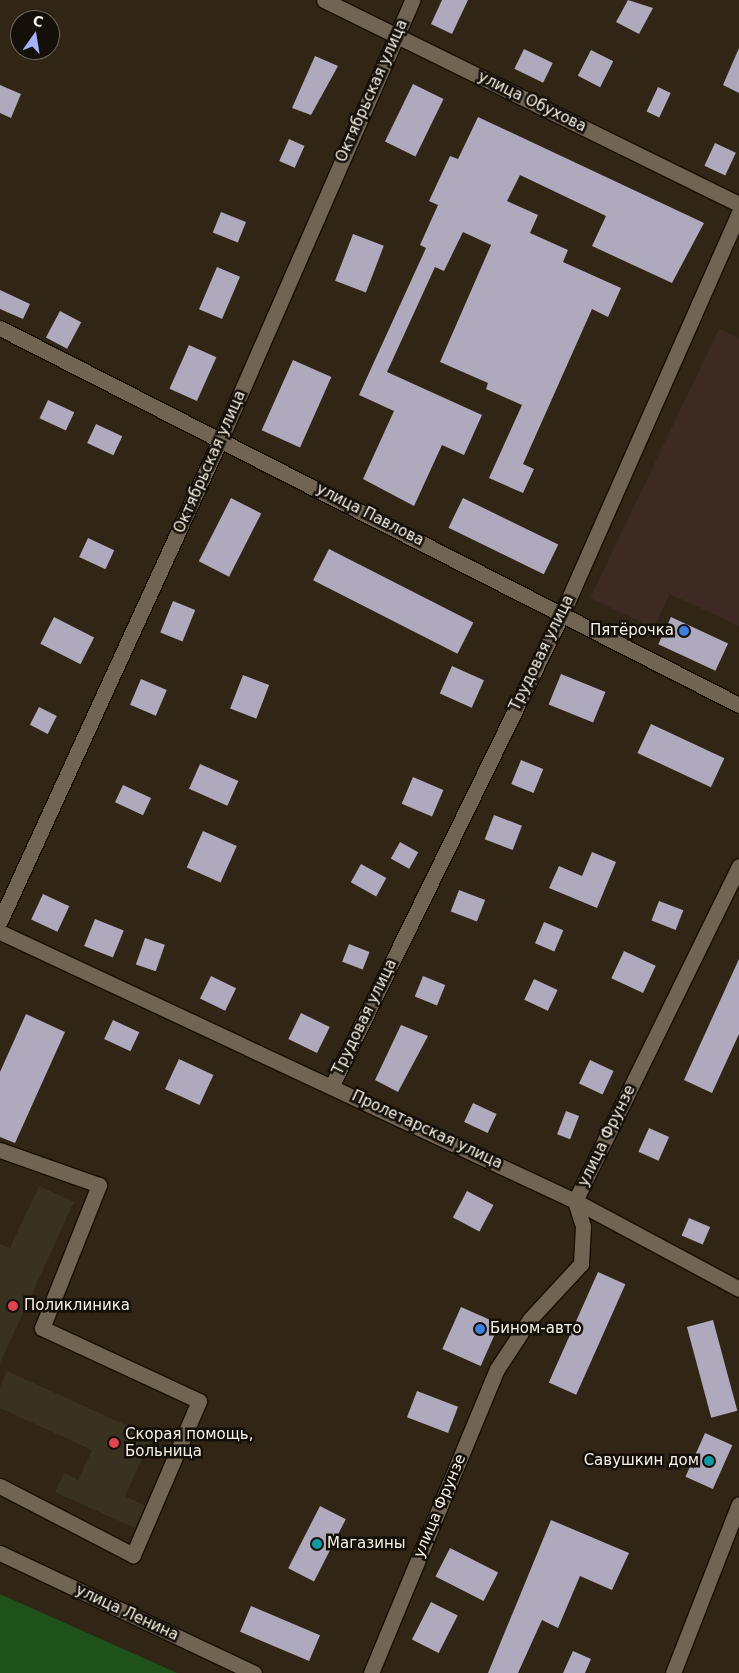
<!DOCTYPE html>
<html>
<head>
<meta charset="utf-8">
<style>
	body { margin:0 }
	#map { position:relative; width:739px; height:1673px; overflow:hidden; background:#312516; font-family:"DejaVu Sans",sans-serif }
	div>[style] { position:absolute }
	.commercial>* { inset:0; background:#3c2a23 }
	.medical>* { inset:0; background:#3a3221 }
	.green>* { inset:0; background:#1f511a }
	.building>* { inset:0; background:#afa9bd; transform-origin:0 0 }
	.roads { filter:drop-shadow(1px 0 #180e02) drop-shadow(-1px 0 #180e02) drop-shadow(0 1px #180e02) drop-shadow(0 -1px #180e02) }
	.minor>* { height:15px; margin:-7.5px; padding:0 7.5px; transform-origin:7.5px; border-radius:7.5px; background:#716453 }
	.dots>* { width:14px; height:14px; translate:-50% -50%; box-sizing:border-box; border:2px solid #140f09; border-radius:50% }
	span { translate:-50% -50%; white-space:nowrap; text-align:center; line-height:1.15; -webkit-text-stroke:5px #140f09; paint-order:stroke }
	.street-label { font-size:15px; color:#f8f1e7 }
	.poi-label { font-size:15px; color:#f8f1e7 }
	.right { translate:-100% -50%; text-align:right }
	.left { translate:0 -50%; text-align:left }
	.north { position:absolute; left:10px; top:10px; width:50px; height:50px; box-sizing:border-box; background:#140f09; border:1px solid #6f6962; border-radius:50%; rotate:13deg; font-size:14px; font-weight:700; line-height:20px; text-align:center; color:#f8f1e7 }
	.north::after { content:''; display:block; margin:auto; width:18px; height:22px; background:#a1b3fd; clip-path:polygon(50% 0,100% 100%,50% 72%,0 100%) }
</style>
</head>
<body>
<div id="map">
	<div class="commercial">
		<i style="clip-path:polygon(719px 329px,739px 338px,739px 626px,670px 594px,654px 628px,590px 598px)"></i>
	</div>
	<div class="medical">
		<i style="clip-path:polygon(39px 1186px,74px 1202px,0 1363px,0 1244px,10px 1248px)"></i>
		<i style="clip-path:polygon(7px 1371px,152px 1437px,125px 1496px,145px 1506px,135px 1528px,55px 1492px,64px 1473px,78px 1480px,92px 1450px,0 1408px,0 1387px)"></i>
	</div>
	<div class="green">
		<i style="clip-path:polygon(0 1594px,177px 1673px,0 1673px)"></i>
	</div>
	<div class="building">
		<i style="clip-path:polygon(442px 0,468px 0,452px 34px,431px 24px)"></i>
		<i style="clip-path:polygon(628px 0,653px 8px,639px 34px,616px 22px)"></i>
		<i style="clip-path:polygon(739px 48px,739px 93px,723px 85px)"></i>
		<i style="left:524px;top:49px;width:32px;height:22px;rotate:26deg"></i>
		<i style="left:591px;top:50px;width:25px;height:29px;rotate:27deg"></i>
		<i style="clip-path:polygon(315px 56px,338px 66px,311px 115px,292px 108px)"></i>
		<i style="left:413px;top:84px;width:34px;height:64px;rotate:26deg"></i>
		<i style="clip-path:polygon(0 85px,21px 94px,11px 118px,0 113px)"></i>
		<i style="left:658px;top:87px;width:14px;height:27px;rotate:25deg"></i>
		<i style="clip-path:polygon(478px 117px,704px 223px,672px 283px,592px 246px,606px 216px,520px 175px,507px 201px,538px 215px,530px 233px,568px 250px,563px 262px,621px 288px,608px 317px,592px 309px,523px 464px,534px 469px,523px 493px,489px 478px,522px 405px,486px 389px,488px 383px,440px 362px,491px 245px,463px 232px,444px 271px,435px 267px,387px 372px,482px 415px,464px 455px,442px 445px,414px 506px,363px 479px,394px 411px,359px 395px,426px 248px,420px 245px,438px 205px,429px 201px,450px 156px,458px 159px)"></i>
		<i style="left:289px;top:139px;width:17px;height:24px;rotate:24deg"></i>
		<i style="left:715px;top:143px;width:23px;height:25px;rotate:25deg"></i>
		<i style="left:221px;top:212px;width:27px;height:22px;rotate:22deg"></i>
		<i style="left:353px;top:234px;width:33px;height:50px;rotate:21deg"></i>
		<i style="left:217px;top:267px;width:25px;height:46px;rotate:23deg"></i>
		<i style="clip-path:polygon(0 290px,30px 304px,23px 319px,0 309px)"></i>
		<i style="left:60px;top:311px;width:24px;height:30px;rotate:28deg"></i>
		<i style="left:189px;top:345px;width:30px;height:48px;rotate:24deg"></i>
		<i style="left:293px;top:360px;width:42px;height:77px;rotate:24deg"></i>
		<i style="left:48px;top:400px;width:29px;height:20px;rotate:25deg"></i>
		<i style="left:96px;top:424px;width:29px;height:21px;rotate:25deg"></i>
		<i style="left:231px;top:498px;width:34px;height:71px;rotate:27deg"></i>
		<i style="left:463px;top:498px;width:106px;height:33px;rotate:26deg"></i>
		<i style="left:88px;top:538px;width:29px;height:21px;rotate:25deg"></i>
		<i style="left:329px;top:549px;width:162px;height:35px;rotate:27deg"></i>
		<i style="left:173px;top:601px;width:24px;height:34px;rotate:22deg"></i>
		<i style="left:54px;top:617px;width:45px;height:30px;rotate:27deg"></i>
		<i style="left:671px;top:617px;width:63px;height:30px;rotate:25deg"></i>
		<i style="left:452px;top:666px;width:35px;height:30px;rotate:24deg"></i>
		<i style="left:561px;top:674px;width:48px;height:33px;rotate:22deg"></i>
		<i style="left:243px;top:675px;width:28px;height:36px;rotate:21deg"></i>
		<i style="left:141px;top:679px;width:28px;height:28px;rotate:23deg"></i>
		<i style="left:39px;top:707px;width:20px;height:20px;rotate:27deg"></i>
		<i style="left:651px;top:724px;width:81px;height:32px;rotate:25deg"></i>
		<i style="left:521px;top:760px;width:24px;height:26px;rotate:22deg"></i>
		<i style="left:200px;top:764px;width:42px;height:27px;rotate:24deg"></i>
		<i style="left:413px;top:777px;width:33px;height:29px;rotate:23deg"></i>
		<i style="left:123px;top:785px;width:31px;height:19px;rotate:25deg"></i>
		<i style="left:494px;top:815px;width:30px;height:26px;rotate:21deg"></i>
		<i style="left:203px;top:831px;width:37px;height:40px;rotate:24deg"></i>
		<i style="left:400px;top:842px;width:21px;height:19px;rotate:29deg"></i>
		<i style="clip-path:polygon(592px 852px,616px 862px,597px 908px,549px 888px,559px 866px,582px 876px)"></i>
		<i style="left:361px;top:864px;width:29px;height:21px;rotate:29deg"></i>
		<i style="left:459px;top:890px;width:28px;height:23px;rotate:21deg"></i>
		<i style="left:43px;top:894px;width:29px;height:28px;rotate:25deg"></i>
		<i style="left:659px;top:901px;width:26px;height:21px;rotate:21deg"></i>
		<i style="left:95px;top:919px;width:31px;height:29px;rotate:22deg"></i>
		<i style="left:544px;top:922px;width:21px;height:23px;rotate:23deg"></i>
		<i style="left:145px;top:938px;width:21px;height:28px;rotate:19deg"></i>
		<i style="left:349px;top:944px;width:22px;height:19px;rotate:21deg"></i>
		<i style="left:624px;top:951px;width:35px;height:30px;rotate:25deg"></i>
		<i style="clip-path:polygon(739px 959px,739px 1034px,712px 1093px,684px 1080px)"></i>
		<i style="left:211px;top:976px;width:28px;height:25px;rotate:26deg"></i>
		<i style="left:423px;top:976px;width:24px;height:22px;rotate:22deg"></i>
		<i style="left:534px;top:979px;width:26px;height:23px;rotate:25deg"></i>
		<i style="left:301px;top:1013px;width:32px;height:29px;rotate:26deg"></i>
		<i style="clip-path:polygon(26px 1014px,65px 1032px,15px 1143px,0 1137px,0 1072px)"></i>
		<i style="left:113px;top:1020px;width:29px;height:21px;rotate:25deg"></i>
		<i style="clip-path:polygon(401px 1025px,428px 1036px,398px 1092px,375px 1080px)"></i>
		<i style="left:179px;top:1059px;width:38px;height:33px;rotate:25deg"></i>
		<i style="left:590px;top:1060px;width:26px;height:26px;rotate:25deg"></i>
		<i style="left:473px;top:1103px;width:26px;height:21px;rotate:25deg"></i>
		<i style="left:566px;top:1111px;width:14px;height:25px;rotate:21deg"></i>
		<i style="left:649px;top:1128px;width:22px;height:26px;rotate:24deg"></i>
		<i style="left:467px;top:1191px;width:30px;height:30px;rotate:28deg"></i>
		<i style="left:689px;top:1218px;width:23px;height:19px;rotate:23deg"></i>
		<i style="left:598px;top:1272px;width:30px;height:121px;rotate:24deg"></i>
		<i style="left:461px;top:1307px;width:42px;height:46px;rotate:24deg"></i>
		<i style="left:713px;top:1320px;width:94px;height:27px;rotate:75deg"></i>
		<i style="left:417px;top:1391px;width:44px;height:28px;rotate:21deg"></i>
		<i style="left:705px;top:1433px;width:30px;height:48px;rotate:24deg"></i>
		<i style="left:320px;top:1506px;width:29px;height:70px;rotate:27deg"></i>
		<i style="clip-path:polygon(551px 1520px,629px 1553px,612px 1590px,580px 1576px,558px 1628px,542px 1620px,518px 1673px,488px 1673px)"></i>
		<i style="left:450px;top:1548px;width:54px;height:32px;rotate:27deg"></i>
		<i style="left:431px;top:1602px;width:30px;height:42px;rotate:27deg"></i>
		<i style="left:251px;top:1606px;width:75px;height:28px;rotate:23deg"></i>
		<i style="clip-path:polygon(573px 1651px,591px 1659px,585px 1673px,563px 1673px)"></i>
	</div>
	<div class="roads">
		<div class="minor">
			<i style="left:324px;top:0;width:462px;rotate:26.2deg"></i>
			<i style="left:0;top:328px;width:830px;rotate:27.03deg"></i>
			<i style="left:0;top:921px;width:531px;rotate:-65.41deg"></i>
			<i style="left:221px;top:438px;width:478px;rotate:-66.4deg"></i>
			<i style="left:0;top:932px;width:635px;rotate:25.07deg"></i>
			<i style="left:575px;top:1201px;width:186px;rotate:28.2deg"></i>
			<i style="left:332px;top:1085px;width:524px;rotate:-63.97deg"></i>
			<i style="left:562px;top:614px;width:438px;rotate:-66.2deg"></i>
			<i style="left:0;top:1150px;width:105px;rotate:19.5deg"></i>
			<i style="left:99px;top:1185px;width:154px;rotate:111.7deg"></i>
			<i style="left:42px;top:1328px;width:173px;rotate:24.9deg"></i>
			<i style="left:199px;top:1401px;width:168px;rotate:113.2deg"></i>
			<i style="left:133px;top:1555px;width:150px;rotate:-152.6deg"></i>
			<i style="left:0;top:1553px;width:281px;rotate:25.3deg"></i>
			<i style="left:371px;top:1673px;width:329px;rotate:-67.5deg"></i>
			<i style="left:497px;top:1369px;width:60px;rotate:-56.6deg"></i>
			<i style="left:530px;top:1319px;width:75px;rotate:-47.2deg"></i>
			<i style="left:581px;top:1264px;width:38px;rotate:-87deg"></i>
			<i style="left:583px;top:1226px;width:26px;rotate:-108deg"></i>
			<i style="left:575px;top:1201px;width:373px;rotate:-63.9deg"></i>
			<i style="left:673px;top:1673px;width:181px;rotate:-68.7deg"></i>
		</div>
	</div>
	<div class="dots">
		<i style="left:684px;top:631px;background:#3f7fe0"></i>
		<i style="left:13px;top:1306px;background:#e0444e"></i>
		<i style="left:480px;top:1329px;background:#3f7fe0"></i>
		<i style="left:114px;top:1443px;background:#e0444e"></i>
		<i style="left:709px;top:1461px;background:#0f9aa8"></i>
		<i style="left:317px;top:1544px;background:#0f9aa8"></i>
	</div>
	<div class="street-label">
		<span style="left:372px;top:91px;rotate:-66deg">Октябрьская улица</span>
		<span style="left:532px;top:102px;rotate:26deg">улица Обухова</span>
		<span style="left:210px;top:462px;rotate:-66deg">Октябрьская улица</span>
		<span style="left:370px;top:515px;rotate:27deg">улица Павлова</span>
		<span style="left:542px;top:653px;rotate:-64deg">Трудовая улица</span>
		<span style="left:365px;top:1017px;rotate:-64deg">Трудовая улица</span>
		<span style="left:427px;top:1130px;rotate:25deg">Пролетарская улица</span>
		<span style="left:607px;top:1136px;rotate:-64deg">улица Фрунзе</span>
		<span style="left:440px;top:1506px;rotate:-67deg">улица Фрунзе</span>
		<span style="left:127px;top:1613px;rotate:25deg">улица Ленина</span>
	</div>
	<div class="poi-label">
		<span class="right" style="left:674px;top:631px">Пятёрочка</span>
		<span class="left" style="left:24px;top:1306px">Поликлиника</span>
		<span class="left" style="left:490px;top:1329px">Бином-авто</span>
		<span class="left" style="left:125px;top:1443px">Скорая помощь,<br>Больница</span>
		<span class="right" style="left:699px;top:1461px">Савушкин дом</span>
		<span class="left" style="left:327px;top:1544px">Магазины</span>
	</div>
	<div class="north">С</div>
</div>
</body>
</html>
